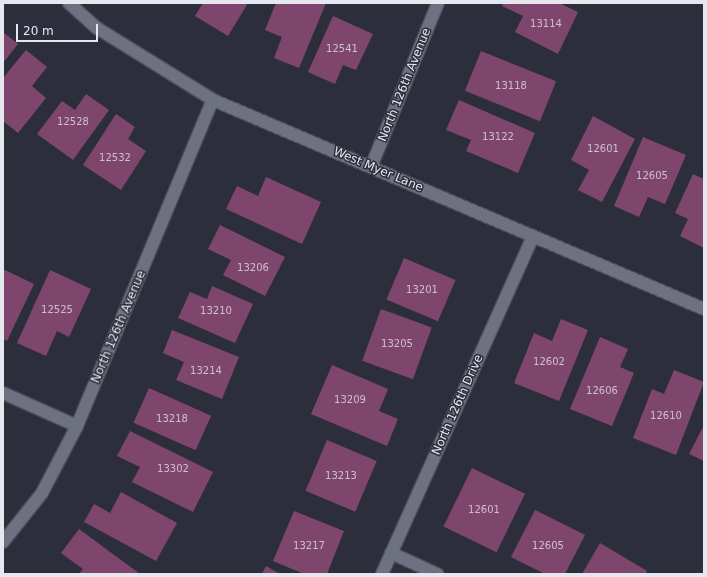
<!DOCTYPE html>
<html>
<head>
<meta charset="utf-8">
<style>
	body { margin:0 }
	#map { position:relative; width:707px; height:577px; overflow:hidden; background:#2c2f3b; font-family:"DejaVu Sans",sans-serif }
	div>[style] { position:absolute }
	.building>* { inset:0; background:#7f466d; transform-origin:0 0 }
	.roads { filter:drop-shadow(1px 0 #4b4d58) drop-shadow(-1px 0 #4b4d58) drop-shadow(0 1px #4b4d58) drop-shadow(0 -1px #4b4d58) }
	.minor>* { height:12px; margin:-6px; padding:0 6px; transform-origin:6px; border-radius:6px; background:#6e717f }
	span { translate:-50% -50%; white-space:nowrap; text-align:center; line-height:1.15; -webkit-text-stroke:3px #2c2f3b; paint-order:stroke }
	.number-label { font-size:10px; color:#ccc0cf }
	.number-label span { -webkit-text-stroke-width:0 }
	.street-label { font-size:12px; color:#e6e8f0 }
	.frame { position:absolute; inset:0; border:4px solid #e6e8f0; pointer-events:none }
	.scale { position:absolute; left:16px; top:24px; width:82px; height:18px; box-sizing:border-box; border:2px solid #e6e8f0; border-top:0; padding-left:5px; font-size:12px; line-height:14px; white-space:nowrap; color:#e6e8f0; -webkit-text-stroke:3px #2c2f3b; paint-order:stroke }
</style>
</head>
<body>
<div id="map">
	<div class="building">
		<i style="clip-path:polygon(203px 3px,248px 3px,228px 36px,195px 16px)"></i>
		<i style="clip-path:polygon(276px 3px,326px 3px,299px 68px,274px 58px,282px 37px,265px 30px)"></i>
		<i style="clip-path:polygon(503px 3px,559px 3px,578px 12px,558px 54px,515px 32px,523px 16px,502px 6px)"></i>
		<i style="clip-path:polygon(333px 16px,373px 34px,356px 70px,343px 65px,335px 84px,308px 72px)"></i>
		<i style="clip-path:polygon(3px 32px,18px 44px,3px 63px)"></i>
		<i style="clip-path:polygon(26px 50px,47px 67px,32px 86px,46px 98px,18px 133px,3px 121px,3px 78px)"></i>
		<i style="left:481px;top:51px;width:81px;height:43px;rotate:22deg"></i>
		<i style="clip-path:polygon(86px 94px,109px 110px,73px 160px,37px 134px,62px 101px,75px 110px)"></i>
		<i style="clip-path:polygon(459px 100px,535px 133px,518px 173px,466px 151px,471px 140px,446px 130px)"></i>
		<i style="clip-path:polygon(116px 114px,135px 127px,128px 139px,146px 151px,121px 190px,83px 165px)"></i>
		<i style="clip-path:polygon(593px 116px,635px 139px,602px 202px,578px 190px,589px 170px,571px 160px)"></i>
		<i style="clip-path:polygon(643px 137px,686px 155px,665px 204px,648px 197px,639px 217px,614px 206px)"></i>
		<i style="clip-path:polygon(693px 174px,704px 179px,704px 248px,680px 236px,688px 219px,675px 213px)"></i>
		<i style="clip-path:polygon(266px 177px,321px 202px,302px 244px,226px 209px,237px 186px,258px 196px)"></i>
		<i style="clip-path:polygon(220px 225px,285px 257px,265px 296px,223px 275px,231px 260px,208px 249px)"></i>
		<i style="left:404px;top:258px;width:56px;height:45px;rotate:23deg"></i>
		<i style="clip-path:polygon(3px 269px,34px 284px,7px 341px,3px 339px)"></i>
		<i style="clip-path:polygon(50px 270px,91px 289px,69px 337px,57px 331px,46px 356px,17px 343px)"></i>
		<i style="clip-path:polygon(212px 286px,253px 304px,235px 343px,178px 318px,190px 292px,207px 299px)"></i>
		<i style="left:381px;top:309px;width:54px;height:55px;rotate:20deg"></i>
		<i style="clip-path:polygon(561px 319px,588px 330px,559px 401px,514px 383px,534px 333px,552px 341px)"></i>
		<i style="clip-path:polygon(172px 330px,239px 357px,222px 399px,176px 380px,184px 362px,163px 353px)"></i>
		<i style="clip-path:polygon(600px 337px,628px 349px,620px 367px,634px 373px,612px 426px,570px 409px)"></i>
		<i style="clip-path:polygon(332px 365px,388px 389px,379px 411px,398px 419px,387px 446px,311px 414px)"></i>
		<i style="clip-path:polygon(674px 370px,704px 382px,676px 455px,633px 438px,652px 389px,664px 394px)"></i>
		<i style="left:149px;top:388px;width:68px;height:38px;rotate:24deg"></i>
		<i style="clip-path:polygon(704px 425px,704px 461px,689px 454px)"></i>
		<i style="clip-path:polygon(130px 431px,213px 472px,193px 512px,132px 482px,140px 467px,117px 456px)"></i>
		<i style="left:327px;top:440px;width:54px;height:55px;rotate:23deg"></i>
		<i style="left:472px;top:468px;width:59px;height:65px;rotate:26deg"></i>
		<i style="clip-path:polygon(121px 492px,177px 523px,156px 561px,84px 522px,94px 504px,110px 513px)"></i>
		<i style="clip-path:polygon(535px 510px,585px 535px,565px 574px,545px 574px,511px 557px)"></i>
		<i style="clip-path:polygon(294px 511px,344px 531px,327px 574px,304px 574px,273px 561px)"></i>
		<i style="clip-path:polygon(79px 529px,140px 574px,79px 574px,83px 569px,61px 553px)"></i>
		<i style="clip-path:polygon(600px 543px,647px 571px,645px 574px,582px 574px)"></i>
		<i style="clip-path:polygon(266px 566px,280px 574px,262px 574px)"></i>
	</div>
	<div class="roads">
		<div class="minor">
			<i style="left:69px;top:3px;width:38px;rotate:42deg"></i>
			<i style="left:97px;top:28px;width:137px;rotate:31.8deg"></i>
			<i style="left:213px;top:100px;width:534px;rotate:23.06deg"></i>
			<i style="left:371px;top:167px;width:177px;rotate:-67.8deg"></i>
			<i style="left:3px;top:393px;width:81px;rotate:24deg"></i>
			<i style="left:3px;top:542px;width:63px;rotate:-51.5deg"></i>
			<i style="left:42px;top:493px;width:76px;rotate:-62.4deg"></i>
			<i style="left:77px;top:426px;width:353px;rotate:-67.4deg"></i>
			<i style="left:391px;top:553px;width:51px;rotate:24.5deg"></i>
			<i style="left:382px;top:574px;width:370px;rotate:-65.9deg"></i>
		</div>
	</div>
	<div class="number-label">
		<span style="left:546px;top:24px">13114</span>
		<span style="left:342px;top:49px">12541</span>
		<span style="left:511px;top:86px">13118</span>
		<span style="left:73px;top:122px">12528</span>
		<span style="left:498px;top:137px">13122</span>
		<span style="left:603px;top:149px">12601</span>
		<span style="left:115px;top:158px">12532</span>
		<span style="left:652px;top:176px">12605</span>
		<span style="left:253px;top:268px">13206</span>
		<span style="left:422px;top:290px">13201</span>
		<span style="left:57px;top:310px">12525</span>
		<span style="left:216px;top:311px">13210</span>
		<span style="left:397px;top:344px">13205</span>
		<span style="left:549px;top:362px">12602</span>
		<span style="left:206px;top:371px">13214</span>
		<span style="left:602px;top:391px">12606</span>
		<span style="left:350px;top:400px">13209</span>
		<span style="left:666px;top:416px">12610</span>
		<span style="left:172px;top:419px">13218</span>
		<span style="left:173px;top:469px">13302</span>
		<span style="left:341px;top:476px">13213</span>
		<span style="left:484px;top:510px">12601</span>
		<span style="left:309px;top:546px">13217</span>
		<span style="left:548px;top:546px">12605</span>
	</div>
	<div class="street-label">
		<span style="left:405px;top:85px;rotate:-68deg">North 126th Avenue</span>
		<span style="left:378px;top:170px;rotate:23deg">West Myer Lane</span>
		<span style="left:119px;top:327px;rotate:-67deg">North 126th Avenue</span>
		<span style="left:458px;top:405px;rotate:-66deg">North 126th Drive</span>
	</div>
	<div class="frame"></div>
	<div class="scale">20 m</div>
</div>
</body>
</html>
